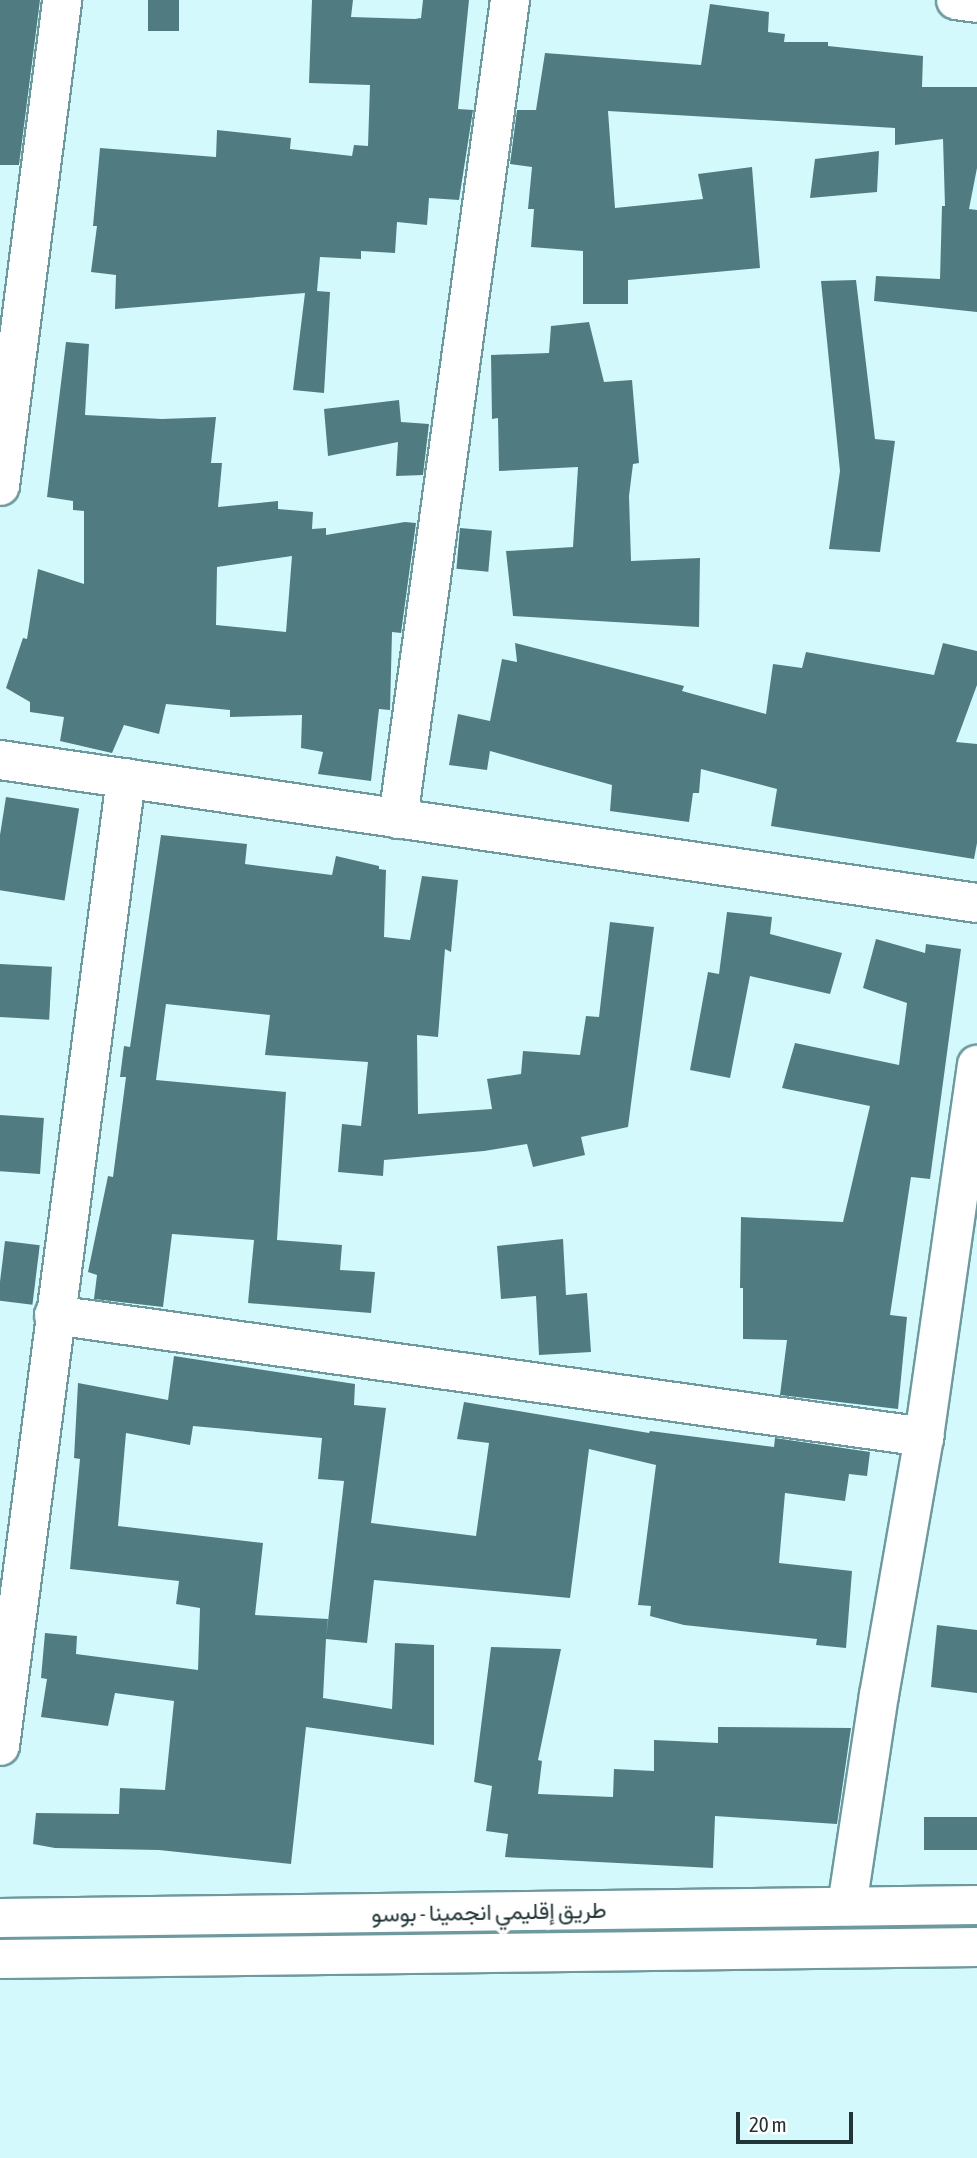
<!DOCTYPE html>
<html>
<head>
<meta charset="utf-8">
<style>
	body { margin:0 }
	#map { position:relative; width:977px; height:2158px; overflow:hidden; background:#d3f9fd; font-family:"Asap Condensed",Vazirmatn,sans-serif }
	div>[style] { position:absolute }
	.building>* { inset:0; background:#507c81; transform-origin:0 0 }
	.roads { filter:drop-shadow(2px 0 #6e9a9f) drop-shadow(-2px 0 #6e9a9f) drop-shadow(0 2px #6e9a9f) drop-shadow(0 -2px #6e9a9f) }
	.minor>* { height:38px; margin:-19px; padding:0 19px; transform-origin:19px; border-radius:19px; background:#fff }
	.major>* { height:38px; margin:-19px; padding:0 19px; transform-origin:19px; border-radius:19px; background:#fff }
	span { translate:-50% -50%; white-space:nowrap; text-align:center; line-height:1.15; -webkit-text-stroke:7px #fefefe; paint-order:stroke }
	.street-label { font-size:23px; color:#213436 }
	.scale { position:absolute; left:736px; top:2112px; width:117px; height:32px; box-sizing:border-box; border:4px solid #213436; border-top:0; padding-left:9px; font-size:21px; line-height:24px; white-space:nowrap; color:#213436; -webkit-text-stroke:5px #fefefe; paint-order:stroke }
</style>
</head>
<body>
<div id="map">
	<div class="building">
		<i style="clip-path:polygon(0 0,40px 0,19px 165px,0 165px)"></i>
		<i style="left:148px;top:0;width:31px;height:31px"></i>
		<i style="clip-path:polygon(312px 0,353px 0,351px 17px,415px 19px,421px 18px,423px 0,469px 0,458px 109px,473px 110px,459px 200px,429px 198px,427px 225px,397px 222px,395px 253px,361px 251px,361px 259px,320px 257px,317px 291px,330px 292px,324px 393px,293px 390px,305px 293px,115px 309px,116px 275px,91px 272px,97px 226px,93px 226px,100px 148px,216px 157px,217px 130px,291px 138px,290px 149px,352px 156px,354px 145px,368px 146px,370px 85px,309px 83px)"></i>
		<i style="clip-path:polygon(710px 4px,769px 12px,768px 32px,785px 34px,784px 42px,828px 42px,828px 46px,923px 56px,922px 87px,977px 87px,977px 168px,969px 209px,977px 210px,977px 312px,874px 301px,876px 276px,940px 279px,942px 206px,945px 206px,943px 139px,895px 145px,895px 128px,608px 111px,615px 208px,703px 199px,698px 174px,752px 167px,760px 268px,628px 280px,628px 304px,583px 304px,583px 251px,531px 247px,534px 209px,528px 209px,532px 167px,510px 164px,517px 110px,536px 110px,545px 53px,701px 65px)"></i>
		<i style="clip-path:polygon(879px 151px,877px 192px,810px 198px,815px 159px)"></i>
		<i style="clip-path:polygon(856px 280px,875px 439px,895px 441px,880px 552px,829px 549px,840px 471px,821px 281px)"></i>
		<i style="clip-path:polygon(589px 322px,604px 382px,632px 380px,639px 463px,633px 464px,629px 496px,631px 561px,700px 558px,699px 627px,513px 616px,506px 551px,573px 547px,578px 467px,499px 471px,498px 418px,492px 419px,491px 355px,549px 353px,551px 326px)"></i>
		<i style="clip-path:polygon(evenodd,66px 342px,89px 344px,85px 415px,162px 419px,216px 417px,211px 463px,222px 463px,218px 507px,278px 501px,278px 509px,313px 512px,312px 529px,326px 528px,326px 535px,405px 522px,416px 523px,401px 633px,392px 632px,390px 710px,379px 709px,371px 781px,318px 774px,323px 752px,301px 748px,302px 715px,230px 717px,230px 710px,166px 704px,159px 734px,124px 725px,112px 753px,60px 741px,64px 717px,30px 712px,30px 702px,6px 688px,23px 638px,27px 639px,38px 569px,84px 584px,84px 511px,73px 510px,73px 501px,47px 497px,66px 342px,292px 556px,286px 632px,216px 625px,217px 567px,292px 556px)"></i>
		<i style="clip-path:polygon(399px 400px,401px 422px,429px 424px,423px 475px,396px 476px,398px 442px,328px 456px,324px 409px)"></i>
		<i style="left:460px;top:528px;width:32px;height:41px;rotate:5deg"></i>
		<i style="clip-path:polygon(515px 643px,684px 686px,682px 691px,766px 714px,773px 664px,802px 668px,806px 652px,934px 675px,943px 643px,977px 651px,977px 685px,956px 742px,977px 744px,977px 843px,974px 859px,771px 826px,777px 789px,701px 769px,699px 793px,693px 793px,689px 822px,610px 811px,612px 785px,490px 751px,487px 770px,449px 765px,458px 714px,490px 721px,502px 659px,517px 662px)"></i>
		<i style="left:6px;top:797px;width:74px;height:93px;rotate:9deg"></i>
		<i style="clip-path:polygon(161px 835px,247px 844px,245px 864px,332px 875px,336px 856px,379px 866px,379px 869px,386px 870px,384px 937px,410px 940px,422px 876px,458px 880px,451px 952px,445px 949px,438px 1037px,417px 1035px,418px 1114px,492px 1109px,487px 1079px,521px 1074px,523px 1051px,580px 1055px,586px 1016px,599px 1017px,610px 922px,654px 927px,628px 1127px,581px 1137px,585px 1155px,533px 1167px,527px 1144px,484px 1151px,384px 1160px,383px 1176px,338px 1172px,342px 1124px,361px 1126px,368px 1062px,265px 1055px,270px 1015px,166px 1004px,156px 1080px,286px 1092px,277px 1240px,342px 1245px,340px 1270px,375px 1272px,371px 1313px,248px 1303px,254px 1240px,172px 1234px,163px 1307px,94px 1299px,97px 1275px,88px 1272px,108px 1176px,113px 1177px,126px 1077px,120px 1077px,124px 1046px,130px 1047px)"></i>
		<i style="clip-path:polygon(727px 912px,772px 917px,770px 934px,842px 953px,830px 994px,750px 976px,730px 1078px,690px 1070px,708px 972px,719px 974px)"></i>
		<i style="clip-path:polygon(876px 939px,925px 953px,926px 944px,961px 949px,930px 1179px,911px 1177px,890px 1315px,907px 1317px,898px 1409px,780px 1395px,787px 1340px,743px 1339px,743px 1288px,740px 1288px,741px 1217px,843px 1222px,870px 1106px,782px 1088px,795px 1043px,899px 1065px,907px 1003px,863px 988px)"></i>
		<i style="left:0;top:964px;width:52px;height:53px;rotate:3deg"></i>
		<i style="left:0;top:1115px;width:44px;height:56px;rotate:4deg"></i>
		<i style="clip-path:polygon(563px 1239px,566px 1295px,587px 1293px,591px 1352px,539px 1355px,536px 1296px,501px 1299px,497px 1246px)"></i>
		<i style="left:5px;top:1241px;width:35px;height:60px;rotate:7deg"></i>
		<i style="clip-path:polygon(evenodd,174px 1356px,355px 1384px,354px 1405px,386px 1408px,371px 1523px,476px 1536px,489px 1443px,457px 1439px,464px 1402px,649px 1433px,650px 1431px,774px 1447px,775px 1438px,870px 1452px,867px 1476px,849px 1474px,845px 1501px,785px 1493px,779px 1563px,852px 1571px,846px 1648px,816px 1645px,817px 1639px,684px 1625px,650px 1616px,651px 1606px,638px 1605px,656px 1465px,589px 1449px,570px 1598px,374px 1580px,367px 1643px,326px 1639px,323px 1698px,392px 1709px,395px 1643px,434px 1645px,434px 1745px,306px 1727px,291px 1864px,159px 1850px,55px 1848px,33px 1844px,36px 1813px,119px 1814px,120px 1788px,165px 1790px,174px 1701px,115px 1693px,108px 1726px,41px 1717px,47px 1679px,41px 1678px,45px 1633px,77px 1636px,76px 1654px,198px 1670px,200px 1608px,176px 1604px,179px 1581px,70px 1569px,80px 1459px,74px 1458px,78px 1383px,168px 1400px,174px 1356px,193px 1426px,322px 1438px,318px 1479px,344px 1481px,326px 1639px,328px 1619px,255px 1615px,263px 1543px,118px 1526px,126px 1433px,190px 1445px,193px 1426px)"></i>
		<i style="clip-path:polygon(937px 1625px,977px 1630px,977px 1693px,931px 1687px)"></i>
		<i style="clip-path:polygon(491px 1647px,561px 1649px,538px 1760px,542px 1761px,538px 1794px,613px 1797px,614px 1769px,654px 1771px,654px 1740px,718px 1743px,718px 1727px,851px 1728px,837px 1824px,715px 1816px,713px 1868px,505px 1857px,508px 1834px,486px 1831px,492px 1786px,474px 1782px)"></i>
		<i style="left:977px;top:1817px;width:33px;height:53px;rotate:90deg"></i>
	</div>
	<div class="roads">
		<div class="minor">
			<i style="left:956px;top:0;width:21px;rotate:8deg"></i>
			<i style="left:0;top:486px;width:490px;rotate:-82.7deg"></i>
			<i style="left:0;top:760px;width:987px;rotate:8.33deg"></i>
			<i style="left:398px;top:819px;width:827px;rotate:-82.21deg"></i>
			<i style="left:54px;top:1315px;width:879px;rotate:7.98deg"></i>
			<i style="left:0;top:1746px;width:976px;rotate:-82.58deg"></i>
			<i style="left:847px;top:1906px;width:213px;rotate:-81.4deg"></i>
			<i style="left:879px;top:1695px;width:262px;rotate:-80.1deg"></i>
			<i style="left:924px;top:1437px;width:376px;rotate:-81.9deg"></i>
		</div>
		<div class="major">
			<i style="left:0;top:1918px;width:977px;rotate:-0.76deg"></i>
			<i style="left:0;top:1959px;width:977px;rotate:-0.7deg"></i>
		</div>
	</div>
	<div class="street-label">
		<span style="left:489px;top:1912px;rotate:-1deg">طريق إقليمي انجمينا - بوسو</span>
	</div>
	<div class="scale">20 m</div>
</div>
</body>
</html>
